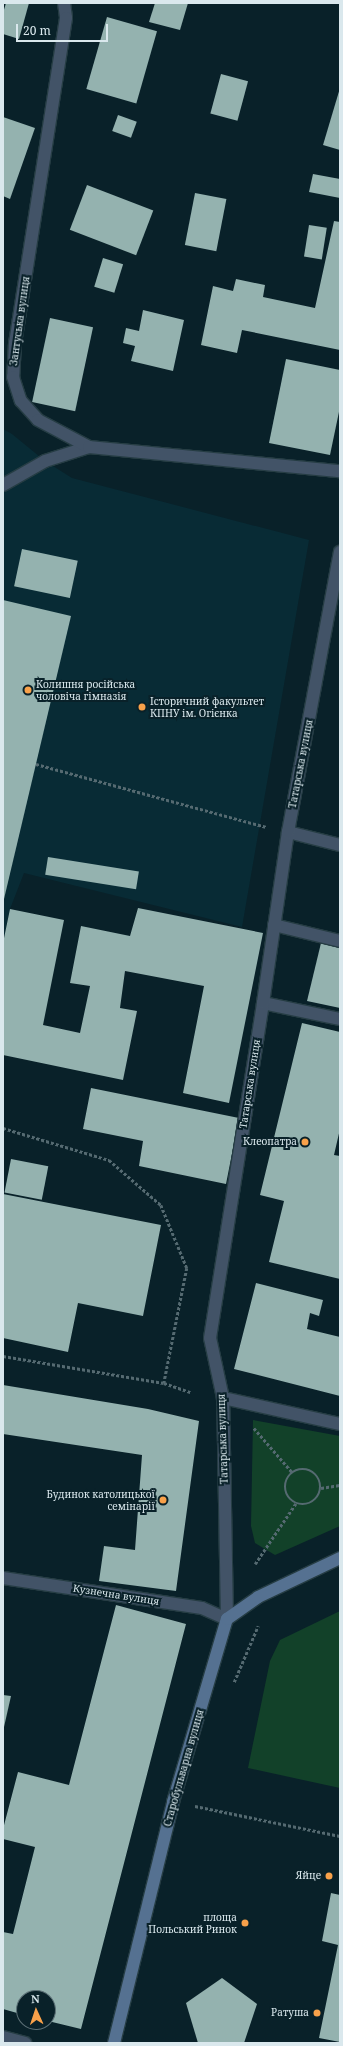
<!DOCTYPE html>
<html>
<head>
<meta charset="utf-8">
<style>
	body { margin:0 }
	#map { position:relative; width:343px; height:2046px; overflow:hidden; background:#092129; font-family:"Noto Serif",serif }
	div>[style] { position:absolute }
	.built>* { inset:0; background:#082b35 }
	.green>* { inset:0; background:#124129 }
	.building>* { inset:0; background:#94b2af; transform-origin:0 0 }
	.path>* { height:2.5px; margin-top:-1.25px; transform-origin:0; background:repeating-linear-gradient(90deg,#556a71 0 3px,transparent 0 5px) }
	.path>.ring { margin:-1.25px; padding:0; box-sizing:content-box; background:none; border:2.5px solid #556a71; border-radius:50% }
	.roads { filter:drop-shadow(1px 0 #263d44) drop-shadow(-1px 0 #263d44) drop-shadow(0 1px #263d44) drop-shadow(0 -1px #263d44) }
	.lane>* { height:12px; margin:-6px; padding:0 6px; transform-origin:6px; border-radius:6px; background:#425367 }
	.street>* { height:12px; margin:-6px; padding:0 6px; transform-origin:6px; border-radius:6px; background:#425367 }
	.secondary>* { height:12px; margin:-6px; padding:0 6px; transform-origin:6px; border-radius:6px; background:#557191 }
	.dots>* { width:11px; height:11px; translate:-50% -50%; box-sizing:border-box; border:2px solid #092129; border-radius:50% }
	span { translate:-50% -50%; white-space:nowrap; text-align:center; line-height:1.15; -webkit-text-stroke:4px #092129; paint-order:stroke }
	.street-label { font-size:10px; color:#dae8ed }
	.poi-label { font-size:10px; color:#dae8ed }
	.left { translate:0 -50%; text-align:left }
	.right { translate:-100% -50%; text-align:right }
	.frame { position:absolute; inset:0; border:4px solid #dae8ed; pointer-events:none }
	.north { position:absolute; left:16px; top:1990px; width:40px; height:40px; box-sizing:border-box; background:#092129; border:1px solid #5d7177; border-radius:50%; rotate:357deg; font-size:11px; font-weight:700; line-height:16px; text-align:center; color:#dae8ed }
	.north::after { content:''; display:block; margin:auto; width:14px; height:18px; background:#f8a14a; clip-path:polygon(50% 0,100% 100%,50% 72%,0 100%) }
	.scale { position:absolute; left:16px; top:24px; width:92px; height:18px; box-sizing:border-box; border:2px solid #dae8ed; border-top:0; padding-left:5px; font-size:12px; line-height:14px; white-space:nowrap; color:#dae8ed; -webkit-text-stroke:3px #092129; paint-order:stroke }
</style>
</head>
<body>
<div id="map">
	<div class="built">
		<i style="clip-path:polygon(3px 429px,12px 434px,45px 461px,72px 478px,309px 540px,242px 927px,24px 873px,10px 909px,3px 943px)"></i>
	</div>
	<div class="green">
		<i style="clip-path:polygon(253px 1420px,340px 1436px,340px 1526px,275px 1555px,255px 1543px,251px 1526px)"></i>
		<i style="clip-path:polygon(340px 1611px,340px 1788px,248px 1768px,270px 1661px,280px 1640px)"></i>
	</div>
	<div class="building">
		<i style="clip-path:polygon(6px 3px,29px 3px,19px 39px,3px 34px,3px 13px)"></i>
		<i style="clip-path:polygon(155px 3px,188px 3px,180px 30px,149px 22px)"></i>
		<i style="left:107px;top:17px;width:52px;height:75px;rotate:16deg"></i>
		<i style="left:221px;top:74px;width:28px;height:41px;rotate:15deg"></i>
		<i style="clip-path:polygon(340px 88px,340px 150px,323px 145px)"></i>
		<i style="left:118px;top:115px;width:20px;height:17px;rotate:20deg"></i>
		<i style="clip-path:polygon(3px 117px,35px 128px,10px 199px,3px 196px)"></i>
		<i style="clip-path:polygon(313px 174px,340px 179px,340px 198px,309px 192px)"></i>
		<i style="left:87px;top:185px;width:71px;height:48px;rotate:21deg"></i>
		<i style="left:195px;top:193px;width:32px;height:53px;rotate:11deg"></i>
		<i style="clip-path:polygon(334px 221px,340px 222px,340px 350px,242px 330px,237px 353px,201px 345px,213px 286px,233px 291px,236px 279px,265px 285px,263px 297px,315px 308px)"></i>
		<i style="left:309px;top:225px;width:18px;height:32px;rotate:9deg"></i>
		<i style="left:103px;top:258px;width:21px;height:30px;rotate:17deg"></i>
		<i style="clip-path:polygon(143px 310px,184px 320px,173px 371px,131px 361px,135px 346px,123px 343px,126px 328px,139px 331px)"></i>
		<i style="left:50px;top:318px;width:44px;height:86px;rotate:12deg"></i>
		<i style="clip-path:polygon(286px 359px,340px 370px,340px 407px,330px 455px,269px 443px)"></i>
		<i style="left:22px;top:549px;width:57px;height:38px;rotate:12deg"></i>
		<i style="clip-path:polygon(3px 600px,71px 616px,4px 899px,3px 899px)"></i>
		<i style="left:48px;top:857px;width:92px;height:18px;rotate:9deg"></i>
		<i style="clip-path:polygon(138px 908px,263px 933px,229px 1103px,183px 1093px,204px 986px,125px 971px,120px 1008px,137px 1011px,123px 1080px,3px 1055px,3px 943px,10px 909px,64px 920px,43px 1025px,80px 1033px,90px 986px,70px 983px,81px 926px,130px 936px)"></i>
		<i style="clip-path:polygon(321px 943px,340px 948px,340px 1008px,307px 1001px)"></i>
		<i style="clip-path:polygon(302px 1023px,340px 1032px,340px 1129px,334px 1155px,340px 1156px,340px 1279px,269px 1262px,284px 1201px,260px 1195px)"></i>
		<i style="clip-path:polygon(91px 1088px,239px 1118px,226px 1184px,139px 1166px,143px 1141px,83px 1129px)"></i>
		<i style="left:11px;top:1159px;width:38px;height:34px;rotate:11deg"></i>
		<i style="clip-path:polygon(3px 1194px,161px 1225px,143px 1316px,78px 1303px,68px 1352px,3px 1338px)"></i>
		<i style="clip-path:polygon(256px 1283px,323px 1300px,319px 1316px,310px 1313px,307px 1329px,340px 1337px,340px 1396px,234px 1369px)"></i>
		<i style="clip-path:polygon(3px 1385px,148px 1409px,199px 1421px,176px 1591px,99px 1581px,104px 1546px,135px 1550px,142px 1455px,3px 1434px)"></i>
		<i style="clip-path:polygon(116px 1605px,186px 1624px,81px 2029px,48px 2021px,48px 1998px,24px 1998px,24px 2015px,3px 2009px,3px 1932px,13px 1934px,35px 1847px,3px 1839px,3px 1829px,18px 1772px,69px 1785px)"></i>
		<i style="clip-path:polygon(3px 1695px,11px 1696px,4px 1727px,3px 1727px)"></i>
		<i style="clip-path:polygon(331px 1893px,340px 1895px,340px 2042px,319px 2038px,338px 1945px,322px 1941px)"></i>
		<i style="clip-path:polygon(222px 1978px,257px 2004px,244px 2043px,198px 2043px,186px 2003px)"></i>
	</div>
	<div class="path">
		<i style="left:36px;top:764px;width:239px;rotate:15.3deg"></i>
		<i style="left:3px;top:1128px;width:111px;rotate:16.8deg"></i>
		<i style="left:109px;top:1160px;width:69px;rotate:40.9deg"></i>
		<i style="left:161px;top:1205px;width:68px;rotate:67.6deg"></i>
		<i style="left:187px;top:1268px;width:117px;rotate:101.3deg"></i>
		<i style="left:3px;top:1356px;width:163px;rotate:9.5deg"></i>
		<i style="left:164px;top:1383px;width:28px;rotate:19deg"></i>
		<i style="left:254px;top:1428px;width:58px;rotate:49.2deg"></i>
		<i class="ring" style="left:285px;top:1469px;width:33.5px;height:33.5px"></i>
		<i style="left:321px;top:1488px;width:19px;rotate:-9deg"></i>
		<i style="left:255px;top:1564px;width:73px;rotate:-56.1deg"></i>
		<i style="left:234px;top:1682px;width:61px;rotate:-66.8deg"></i>
		<i style="left:195px;top:1806px;width:148px;rotate:11.7deg"></i>
	</div>
	<div class="roads">
		<div class="lane">
			<i style="left:3px;top:485px;width:48px;rotate:-29.7deg"></i>
			<i style="left:45px;top:461px;width:46px;rotate:-17.7deg"></i>
			<i style="left:288px;top:832px;width:54px;rotate:14deg"></i>
			<i style="left:274px;top:925px;width:68px;rotate:13.6deg"></i>
			<i style="left:263px;top:1003px;width:79px;rotate:11.7deg"></i>
			<i style="left:3px;top:2037px;width:23px;rotate:15deg"></i>
		</div>
		<div class="street">
			<i style="left:64px;top:3px;width:15px;rotate:82deg"></i>
			<i style="left:66px;top:18px;width:329px;rotate:98.9deg"></i>
			<i style="left:15px;top:343px;width:34px;rotate:93deg"></i>
			<i style="left:13px;top:377px;width:25px;rotate:72deg"></i>
			<i style="left:21px;top:401px;width:25px;rotate:48deg"></i>
			<i style="left:38px;top:420px;width:58px;rotate:27.9deg"></i>
			<i style="left:89px;top:447px;width:252px;rotate:5.5deg"></i>
			<i style="left:223px;top:1398px;width:120px;rotate:12.5deg"></i>
			<i style="left:3px;top:1578px;width:201px;rotate:8.6deg"></i>
			<i style="left:202px;top:1608px;width:27px;rotate:24deg"></i>
			<i style="left:227px;top:1619px;width:221px;rotate:-91deg"></i>
			<i style="left:223px;top:1398px;width:61px;rotate:-102.2deg"></i>
			<i style="left:210px;top:1338px;width:339px;rotate:-81deg"></i>
			<i style="left:263px;top:1003px;width:173px;rotate:-81.7deg"></i>
			<i style="left:288px;top:832px;width:285px;rotate:-79.5deg"></i>
		</div>
		<div class="secondary">
			<i style="left:114px;top:2043px;width:248px;rotate:-76.2deg"></i>
			<i style="left:173px;top:1802px;width:191px;rotate:-73.6deg"></i>
			<i style="left:227px;top:1619px;width:38px;rotate:-35deg"></i>
			<i style="left:258px;top:1597px;width:91px;rotate:-25.4deg"></i>
		</div>
	</div>
	<div class="dots">
		<i style="left:28px;top:690px;background:#f8a14a"></i>
		<i style="left:142px;top:707px;background:#f8a14a"></i>
		<i style="left:305px;top:1142px;background:#f8a14a"></i>
		<i style="left:163px;top:1500px;background:#f8a14a"></i>
		<i style="left:329px;top:1876px;background:#f8a14a"></i>
		<i style="left:245px;top:1923px;background:#f8a14a"></i>
		<i style="left:317px;top:2013px;background:#f8a14a"></i>
	</div>
	<div class="street-label">
		<span style="left:20px;top:321px;rotate:-82deg">Зантуська вулиця</span>
		<span style="left:301px;top:764px;rotate:-79deg">Татарська вулиця</span>
		<span style="left:250px;top:1084px;rotate:-81deg">Татарська вулиця</span>
		<span style="left:223px;top:1439px;rotate:-92deg">Татарська вулиця</span>
		<span style="left:116px;top:1595px;rotate:9deg">Кузнечна вулиця</span>
		<span style="left:184px;top:1768px;rotate:-74deg">Старобульварна вулиця</span>
	</div>
	<div class="poi-label">
		<span class="left" style="left:36px;top:690px">Колишня російська<br>чоловіча гімназія</span>
		<span class="left" style="left:150px;top:707px">Історичний факультет<br>КПНУ ім. Огієнка</span>
		<span class="right" style="left:297px;top:1142px">Клеопатра</span>
		<span class="right" style="left:155px;top:1500px">Будинок католицької<br>семінарії</span>
		<span class="right" style="left:321px;top:1876px">Яйце</span>
		<span class="right" style="left:237px;top:1923px">площа<br>Польський Ринок</span>
		<span class="right" style="left:309px;top:2013px">Ратуша</span>
	</div>
	<div class="frame"></div>
	<div class="north">N</div>
	<div class="scale">20 m</div>
</div>
</body>
</html>
